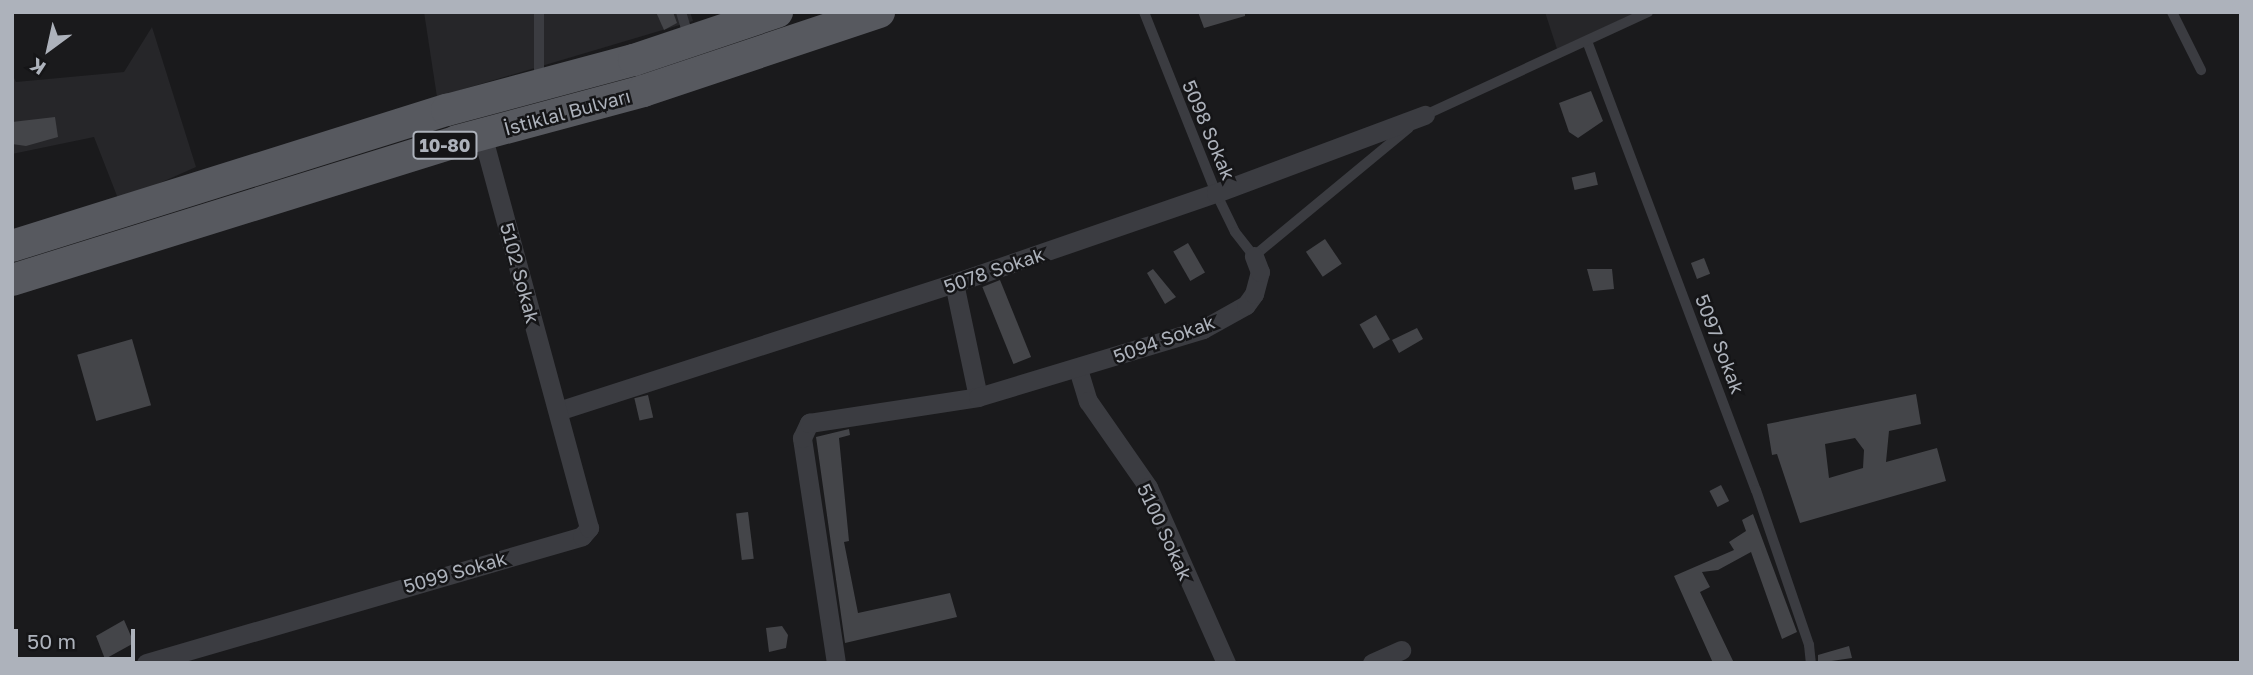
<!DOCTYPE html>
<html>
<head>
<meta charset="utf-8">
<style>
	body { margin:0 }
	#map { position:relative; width:2253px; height:675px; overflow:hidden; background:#1a1a1c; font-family:"Golos Text",sans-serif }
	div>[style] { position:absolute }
	.built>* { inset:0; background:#262629 }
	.building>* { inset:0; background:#444549; transform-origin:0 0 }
	.lane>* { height:10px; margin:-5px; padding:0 5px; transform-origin:5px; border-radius:5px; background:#3b3c41 }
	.street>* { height:19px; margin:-9.5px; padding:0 9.5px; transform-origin:9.5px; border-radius:9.5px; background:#3b3c41 }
	.primary>* { height:32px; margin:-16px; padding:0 16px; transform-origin:16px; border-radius:16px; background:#57595f }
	span { translate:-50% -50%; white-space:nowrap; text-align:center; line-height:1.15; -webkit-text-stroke:5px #151517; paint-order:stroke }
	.shield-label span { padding:2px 5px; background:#151517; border:2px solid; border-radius:5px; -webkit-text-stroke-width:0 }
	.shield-label { font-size:18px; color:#adb2bb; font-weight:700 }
	.street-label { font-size:19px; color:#adb2bb }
	.frame { position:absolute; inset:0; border:14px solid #adb2bb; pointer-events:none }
	.north { position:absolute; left:14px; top:14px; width:70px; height:70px; -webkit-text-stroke:5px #151517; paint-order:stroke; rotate:213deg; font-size:19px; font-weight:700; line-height:28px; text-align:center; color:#adb2bb }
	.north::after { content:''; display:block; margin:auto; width:24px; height:32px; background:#adb2bb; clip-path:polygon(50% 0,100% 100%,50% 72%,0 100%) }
	.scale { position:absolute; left:14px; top:629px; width:121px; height:32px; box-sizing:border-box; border:4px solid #adb2bb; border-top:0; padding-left:9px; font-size:21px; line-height:24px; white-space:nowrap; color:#adb2bb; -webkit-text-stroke:5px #151517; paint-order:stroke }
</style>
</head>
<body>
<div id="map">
	<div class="built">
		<i style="clip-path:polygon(424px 12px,690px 12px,693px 21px,437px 97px)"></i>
		<i style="clip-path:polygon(1545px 12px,1637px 12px,1557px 49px)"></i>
		<i style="clip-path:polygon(152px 27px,196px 167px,119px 201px,94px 137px,12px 154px,12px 74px,16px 82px,124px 72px)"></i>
	</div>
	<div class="building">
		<i style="clip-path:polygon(656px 12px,673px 12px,677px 23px,664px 30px)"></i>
		<i style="clip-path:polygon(1198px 12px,1245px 12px,1245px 16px,1204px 28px)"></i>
		<i style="clip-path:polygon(1591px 91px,1603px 121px,1578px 138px,1569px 132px,1559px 103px)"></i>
		<i style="clip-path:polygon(55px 117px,58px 137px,26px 146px,12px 144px,12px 122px)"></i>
		<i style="left:1595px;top:172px;width:13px;height:24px;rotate:77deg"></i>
		<i style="left:1325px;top:239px;width:30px;height:23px;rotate:56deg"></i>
		<i style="left:1188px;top:243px;width:34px;height:17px;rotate:60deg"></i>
		<i style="left:1704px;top:258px;width:17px;height:14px;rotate:69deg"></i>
		<i style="clip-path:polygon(1153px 269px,1176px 297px,1165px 304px,1147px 273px)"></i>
		<i style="clip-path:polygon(1587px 269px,1612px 269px,1614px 289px,1593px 291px)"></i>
		<i style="left:1000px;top:280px;width:83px;height:19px;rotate:68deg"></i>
		<i style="left:1376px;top:315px;width:28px;height:19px;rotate:60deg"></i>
		<i style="clip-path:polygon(1417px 328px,1423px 339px,1399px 353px,1392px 340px)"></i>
		<i style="left:132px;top:339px;width:69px;height:57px;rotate:74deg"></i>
		<i style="clip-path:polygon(evenodd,1916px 394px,1921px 424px,1889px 431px,1886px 462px,1937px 448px,1946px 481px,1800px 523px,1777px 454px,1772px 455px,1767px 424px,1916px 394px,1855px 438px,1864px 450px,1863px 468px,1829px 478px,1825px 444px,1855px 438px)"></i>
		<i style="left:648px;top:395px;width:23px;height:14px;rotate:77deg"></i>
		<i style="clip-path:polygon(849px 429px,850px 435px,839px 438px,849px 541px,844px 542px,858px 613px,950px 593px,957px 617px,845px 643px,816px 437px)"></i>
		<i style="left:1721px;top:485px;width:18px;height:13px;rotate:63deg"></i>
		<i style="left:748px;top:512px;width:47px;height:12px;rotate:83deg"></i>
		<i style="clip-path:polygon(1753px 514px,1797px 632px,1782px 639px,1751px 552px,1718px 570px,1702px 572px,1710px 587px,1700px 592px,1734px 663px,1713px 663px,1674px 576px,1734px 550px,1729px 542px,1746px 531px,1742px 520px)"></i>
		<i style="clip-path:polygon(124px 620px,134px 643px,105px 659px,96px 636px)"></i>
		<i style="clip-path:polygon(782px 626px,788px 635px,786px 648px,769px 652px,766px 628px)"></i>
		<i style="clip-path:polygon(1849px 646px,1852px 658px,1818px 663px,1818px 655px)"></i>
	</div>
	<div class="lane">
		<i style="left:539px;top:12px;width:70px;rotate:90deg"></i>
		<i style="left:681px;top:12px;width:27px;rotate:73deg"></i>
		<i style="left:1144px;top:12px;width:195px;rotate:68.3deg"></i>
		<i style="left:1216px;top:193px;width:43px;rotate:64deg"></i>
		<i style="left:1235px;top:232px;width:31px;rotate:52deg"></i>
		<i style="left:1254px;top:256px;width:201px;rotate:-39.6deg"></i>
		<i style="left:2172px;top:12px;width:65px;rotate:63.4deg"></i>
		<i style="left:1587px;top:41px;width:480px;rotate:69.4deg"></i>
		<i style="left:1756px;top:490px;width:164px;rotate:71.1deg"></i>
		<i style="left:1809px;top:645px;width:18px;rotate:84deg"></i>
		<i style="left:1423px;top:116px;width:248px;rotate:-24.8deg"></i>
	</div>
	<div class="street">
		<i style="left:954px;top:283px;width:116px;rotate:78.1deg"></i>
		<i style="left:1078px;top:369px;width:34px;rotate:73deg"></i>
		<i style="left:1088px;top:401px;width:105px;rotate:55.1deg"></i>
		<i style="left:1148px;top:487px;width:193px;rotate:66.1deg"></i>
		<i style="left:558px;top:411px;width:416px;rotate:-17.9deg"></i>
		<i style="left:954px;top:283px;width:277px;rotate:-19deg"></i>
		<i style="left:1216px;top:193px;width:223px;rotate:-20.5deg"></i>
		<i style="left:146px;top:663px;width:454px;rotate:-16.2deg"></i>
		<i style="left:582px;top:536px;width:11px;rotate:-49deg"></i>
		<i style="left:589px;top:528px;width:408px;rotate:-105.2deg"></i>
		<i style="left:836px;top:663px;width:228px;rotate:-98.6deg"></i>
		<i style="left:802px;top:438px;width:17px;rotate:-65deg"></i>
		<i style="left:809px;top:423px;width:171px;rotate:-8.7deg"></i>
		<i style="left:978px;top:397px;width:235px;rotate:-16.8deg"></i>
		<i style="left:1203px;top:329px;width:49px;rotate:-29.2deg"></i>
		<i style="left:1246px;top:305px;width:14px;rotate:-54deg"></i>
		<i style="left:1254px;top:294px;width:23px;rotate:-75deg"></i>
		<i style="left:1260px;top:272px;width:17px;rotate:-111deg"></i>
		<i style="left:1372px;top:663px;width:32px;rotate:-24deg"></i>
	</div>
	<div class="primary">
		<i style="left:12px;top:246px;width:456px;rotate:-17.4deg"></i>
		<i style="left:447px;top:110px;width:194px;rotate:-15deg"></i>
		<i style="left:634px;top:60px;width:151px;rotate:-18.6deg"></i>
		<i style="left:12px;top:280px;width:466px;rotate:-17.3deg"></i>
		<i style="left:457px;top:141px;width:193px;rotate:-15deg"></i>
		<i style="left:643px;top:91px;width:249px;rotate:-18.5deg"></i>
	</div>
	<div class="shield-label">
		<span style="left:445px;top:145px">10-80</span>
	</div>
	<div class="street-label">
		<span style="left:567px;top:112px;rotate:-15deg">İstiklal Bulvarı</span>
		<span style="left:1209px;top:130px;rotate:67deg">5098 Sokak</span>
		<span style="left:994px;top:270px;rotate:-19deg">5078 Sokak</span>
		<span style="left:520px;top:273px;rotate:75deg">5102 Sokak</span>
		<span style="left:1164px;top:339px;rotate:-20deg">5094 Sokak</span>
		<span style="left:1720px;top:344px;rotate:69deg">5097 Sokak</span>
		<span style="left:1165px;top:532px;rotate:65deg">5100 Sokak</span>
		<span style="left:455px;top:572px;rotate:-16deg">5099 Sokak</span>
	</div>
	<div class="frame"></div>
	<div class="north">K</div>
	<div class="scale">50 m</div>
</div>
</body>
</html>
